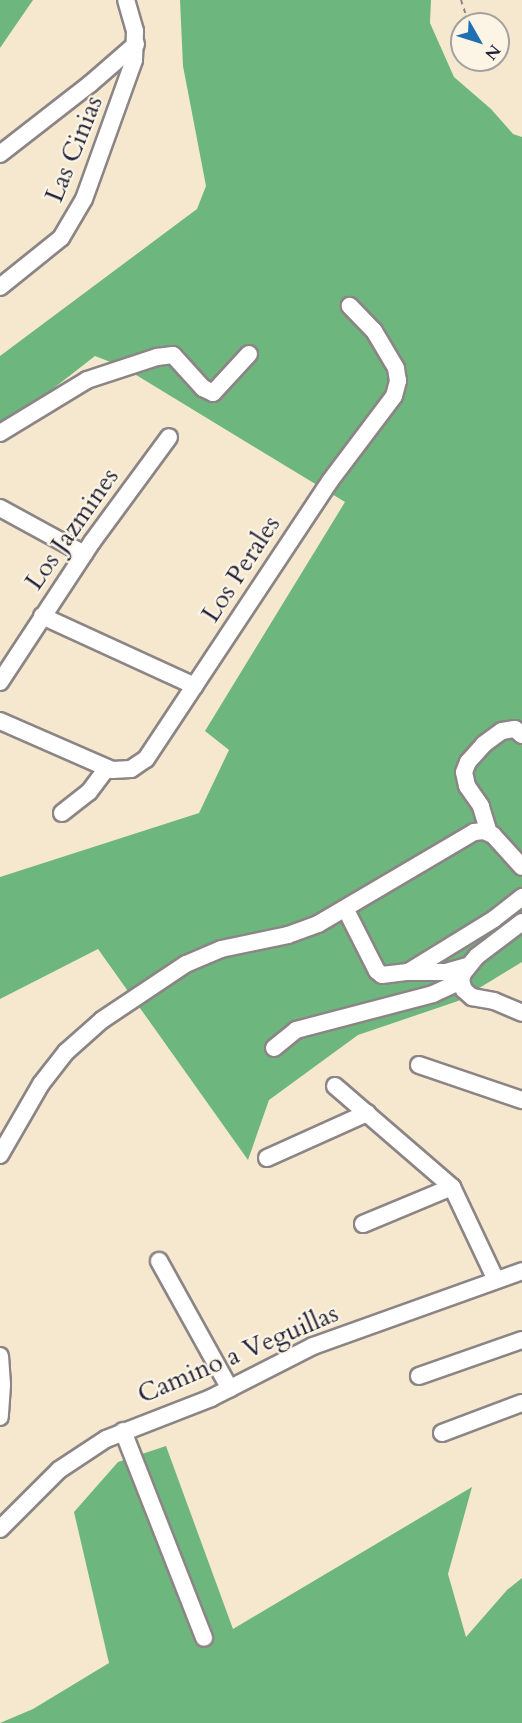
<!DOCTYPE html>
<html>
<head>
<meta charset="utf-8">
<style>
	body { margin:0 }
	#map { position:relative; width:522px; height:1723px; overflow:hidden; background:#f6e8cf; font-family:Cardo,serif }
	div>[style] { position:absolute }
	.forest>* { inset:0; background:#6db77e }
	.path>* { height:2px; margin-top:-1px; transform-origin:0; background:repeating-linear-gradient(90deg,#8c8585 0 4.5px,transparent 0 9px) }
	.roads { filter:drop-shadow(2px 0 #8c8585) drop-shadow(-2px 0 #8c8585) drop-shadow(0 2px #8c8585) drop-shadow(0 -2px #8c8585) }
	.minor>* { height:16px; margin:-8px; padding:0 8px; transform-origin:8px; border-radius:8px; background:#fff }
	span { translate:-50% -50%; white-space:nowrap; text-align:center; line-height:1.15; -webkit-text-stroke:4.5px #fcf5e5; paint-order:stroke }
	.street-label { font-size:26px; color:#22223b }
	.north { position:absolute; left:450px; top:12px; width:60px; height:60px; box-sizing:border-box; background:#fcf5e5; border:2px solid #a5a1a1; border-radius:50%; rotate:129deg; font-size:16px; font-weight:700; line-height:24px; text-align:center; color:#22223b }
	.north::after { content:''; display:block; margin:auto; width:21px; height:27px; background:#1f6fb2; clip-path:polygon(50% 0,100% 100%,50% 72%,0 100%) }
</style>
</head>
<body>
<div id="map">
	<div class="forest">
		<i style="clip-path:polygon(0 0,33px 0,0 48px)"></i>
		<i style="clip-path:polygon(180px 0,431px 0,430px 23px,454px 77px,491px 109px,513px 134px,522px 137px,522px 962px,458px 1001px,358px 1035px,269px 1100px,248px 1160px,98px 949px,0 999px,0 877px,199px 813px,229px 750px,205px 731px,345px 502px,123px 367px,95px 356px,0 430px,0 356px,197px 209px,206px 186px,183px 66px)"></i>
		<i style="clip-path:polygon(166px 1446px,233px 1629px,472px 1487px,448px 1574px,466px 1637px,507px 1590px,522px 1578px,522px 1723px,0 1723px,33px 1709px,109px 1663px,74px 1512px,118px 1462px)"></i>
	</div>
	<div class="path">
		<i style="left:461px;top:0;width:25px;rotate:72deg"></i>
		<i style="left:483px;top:60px;width:12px;rotate:59deg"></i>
	</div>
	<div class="roads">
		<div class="minor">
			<i style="left:0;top:154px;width:114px;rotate:-37.9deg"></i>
			<i style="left:90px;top:84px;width:61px;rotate:-41deg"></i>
			<i style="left:0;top:287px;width:78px;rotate:-38.8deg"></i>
			<i style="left:61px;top:238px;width:45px;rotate:-59.5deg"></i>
			<i style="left:84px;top:199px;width:148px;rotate:-70.2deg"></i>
			<i style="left:134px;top:60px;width:29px;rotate:-88deg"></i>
			<i style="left:135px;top:31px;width:32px;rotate:-106deg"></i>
			<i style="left:0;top:433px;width:102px;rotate:-31.3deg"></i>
			<i style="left:87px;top:380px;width:74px;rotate:-18.2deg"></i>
			<i style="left:157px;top:357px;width:16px;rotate:-7deg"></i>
			<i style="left:173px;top:355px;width:45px;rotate:47.7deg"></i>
			<i style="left:203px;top:388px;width:11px;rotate:27deg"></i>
			<i style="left:213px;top:393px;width:53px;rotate:-47.3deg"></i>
			<i style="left:0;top:508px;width:96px;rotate:28.7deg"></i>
			<i style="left:42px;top:616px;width:168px;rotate:24.6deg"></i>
			<i style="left:0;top:682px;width:168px;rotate:-56.7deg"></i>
			<i style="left:92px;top:542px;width:130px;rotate:-53.7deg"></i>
			<i style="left:0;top:721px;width:122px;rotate:23.6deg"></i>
			<i style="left:112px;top:770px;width:19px;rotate:-3deg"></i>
			<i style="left:131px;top:769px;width:18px;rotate:-34deg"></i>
			<i style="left:146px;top:759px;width:333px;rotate:-56.5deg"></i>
			<i style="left:330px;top:481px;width:106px;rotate:-53deg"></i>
			<i style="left:394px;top:396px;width:16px;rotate:-75deg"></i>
			<i style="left:398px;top:381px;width:13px;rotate:-99deg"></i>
			<i style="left:396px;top:368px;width:43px;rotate:-120.7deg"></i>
			<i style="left:374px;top:331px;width:35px;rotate:-134deg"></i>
			<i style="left:62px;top:813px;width:34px;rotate:-38deg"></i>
			<i style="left:89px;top:792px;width:30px;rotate:-53deg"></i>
			<i style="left:489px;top:833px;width:28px;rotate:-107deg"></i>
			<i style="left:481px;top:806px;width:24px;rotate:-125deg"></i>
			<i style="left:467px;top:786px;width:14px;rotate:-102deg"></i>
			<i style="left:464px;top:772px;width:11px;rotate:-68deg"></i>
			<i style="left:468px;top:762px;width:24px;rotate:-48deg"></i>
			<i style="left:484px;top:744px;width:22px;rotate:-36deg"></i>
			<i style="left:502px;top:731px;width:13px;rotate:-9deg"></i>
			<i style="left:515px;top:729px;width:9px;rotate:41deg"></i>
			<i style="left:346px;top:910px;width:68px;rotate:63.1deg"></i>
			<i style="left:377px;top:971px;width:6px;rotate:39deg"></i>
			<i style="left:382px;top:975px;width:26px;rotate:-7deg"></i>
			<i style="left:408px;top:972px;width:101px;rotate:-31.6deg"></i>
			<i style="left:494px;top:919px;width:36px;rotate:-38deg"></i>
			<i style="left:522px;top:922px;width:56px;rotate:142.9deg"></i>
			<i style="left:477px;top:956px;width:22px;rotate:129deg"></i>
			<i style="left:463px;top:973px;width:8px;rotate:104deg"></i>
			<i style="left:461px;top:981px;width:9px;rotate:72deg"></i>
			<i style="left:464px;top:990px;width:11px;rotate:41deg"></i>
			<i style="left:472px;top:997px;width:22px;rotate:10deg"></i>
			<i style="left:494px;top:1001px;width:30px;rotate:23deg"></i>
			<i style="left:409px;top:972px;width:37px"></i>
			<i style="left:446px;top:972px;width:22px;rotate:-16deg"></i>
			<i style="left:274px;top:1048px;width:28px;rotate:-39deg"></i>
			<i style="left:296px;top:1030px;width:142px;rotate:-14.7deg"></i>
			<i style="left:433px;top:994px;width:31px;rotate:-25deg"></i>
			<i style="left:419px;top:1065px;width:109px;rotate:18.8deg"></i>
			<i style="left:335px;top:1086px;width:155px;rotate:40.8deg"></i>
			<i style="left:452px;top:1187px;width:103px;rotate:64.7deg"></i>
			<i style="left:0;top:1155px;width:82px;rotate:-60deg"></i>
			<i style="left:41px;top:1084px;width:41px;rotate:-52deg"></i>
			<i style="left:66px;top:1052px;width:48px;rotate:-41.6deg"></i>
			<i style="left:102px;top:1020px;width:101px;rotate:-33.7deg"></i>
			<i style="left:186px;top:964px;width:38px;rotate:-23deg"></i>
			<i style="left:221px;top:949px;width:68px;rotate:-11.8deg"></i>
			<i style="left:288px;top:935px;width:32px;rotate:-20deg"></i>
			<i style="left:318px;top:924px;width:181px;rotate:-30.5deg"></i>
			<i style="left:474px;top:832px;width:10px;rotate:-6deg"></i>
			<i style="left:484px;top:831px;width:10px;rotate:24deg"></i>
			<i style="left:493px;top:835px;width:43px;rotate:47.8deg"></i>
			<i style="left:267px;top:1158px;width:110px;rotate:-24.2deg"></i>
			<i style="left:363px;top:1224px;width:96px;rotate:-22.6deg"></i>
			<i style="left:159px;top:1261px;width:146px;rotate:61deg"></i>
			<i style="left:0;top:1356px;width:29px;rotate:86deg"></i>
			<i style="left:2px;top:1385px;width:32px;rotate:94deg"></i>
			<i style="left:419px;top:1376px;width:109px;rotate:-19.3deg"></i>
			<i style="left:123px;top:1431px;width:222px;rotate:68.6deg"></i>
			<i style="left:442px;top:1433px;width:85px;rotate:-20.6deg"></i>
			<i style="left:0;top:1529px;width:83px;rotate:-45deg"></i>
			<i style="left:59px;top:1470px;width:56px;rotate:-33.4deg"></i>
			<i style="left:106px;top:1439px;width:113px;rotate:-21.3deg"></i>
			<i style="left:211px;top:1398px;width:114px;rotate:-27deg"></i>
			<i style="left:313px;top:1346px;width:222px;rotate:-19.7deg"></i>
		</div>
	</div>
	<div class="street-label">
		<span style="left:74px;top:149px;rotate:-68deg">Las Cinias</span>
		<span style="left:72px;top:529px;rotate:-55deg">Los Jazmines</span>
		<span style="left:241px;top:569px;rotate:-57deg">Los Perales</span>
		<span style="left:238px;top:1354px;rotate:-23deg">Camino a Veguillas</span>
	</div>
	<div class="north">N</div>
</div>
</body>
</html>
